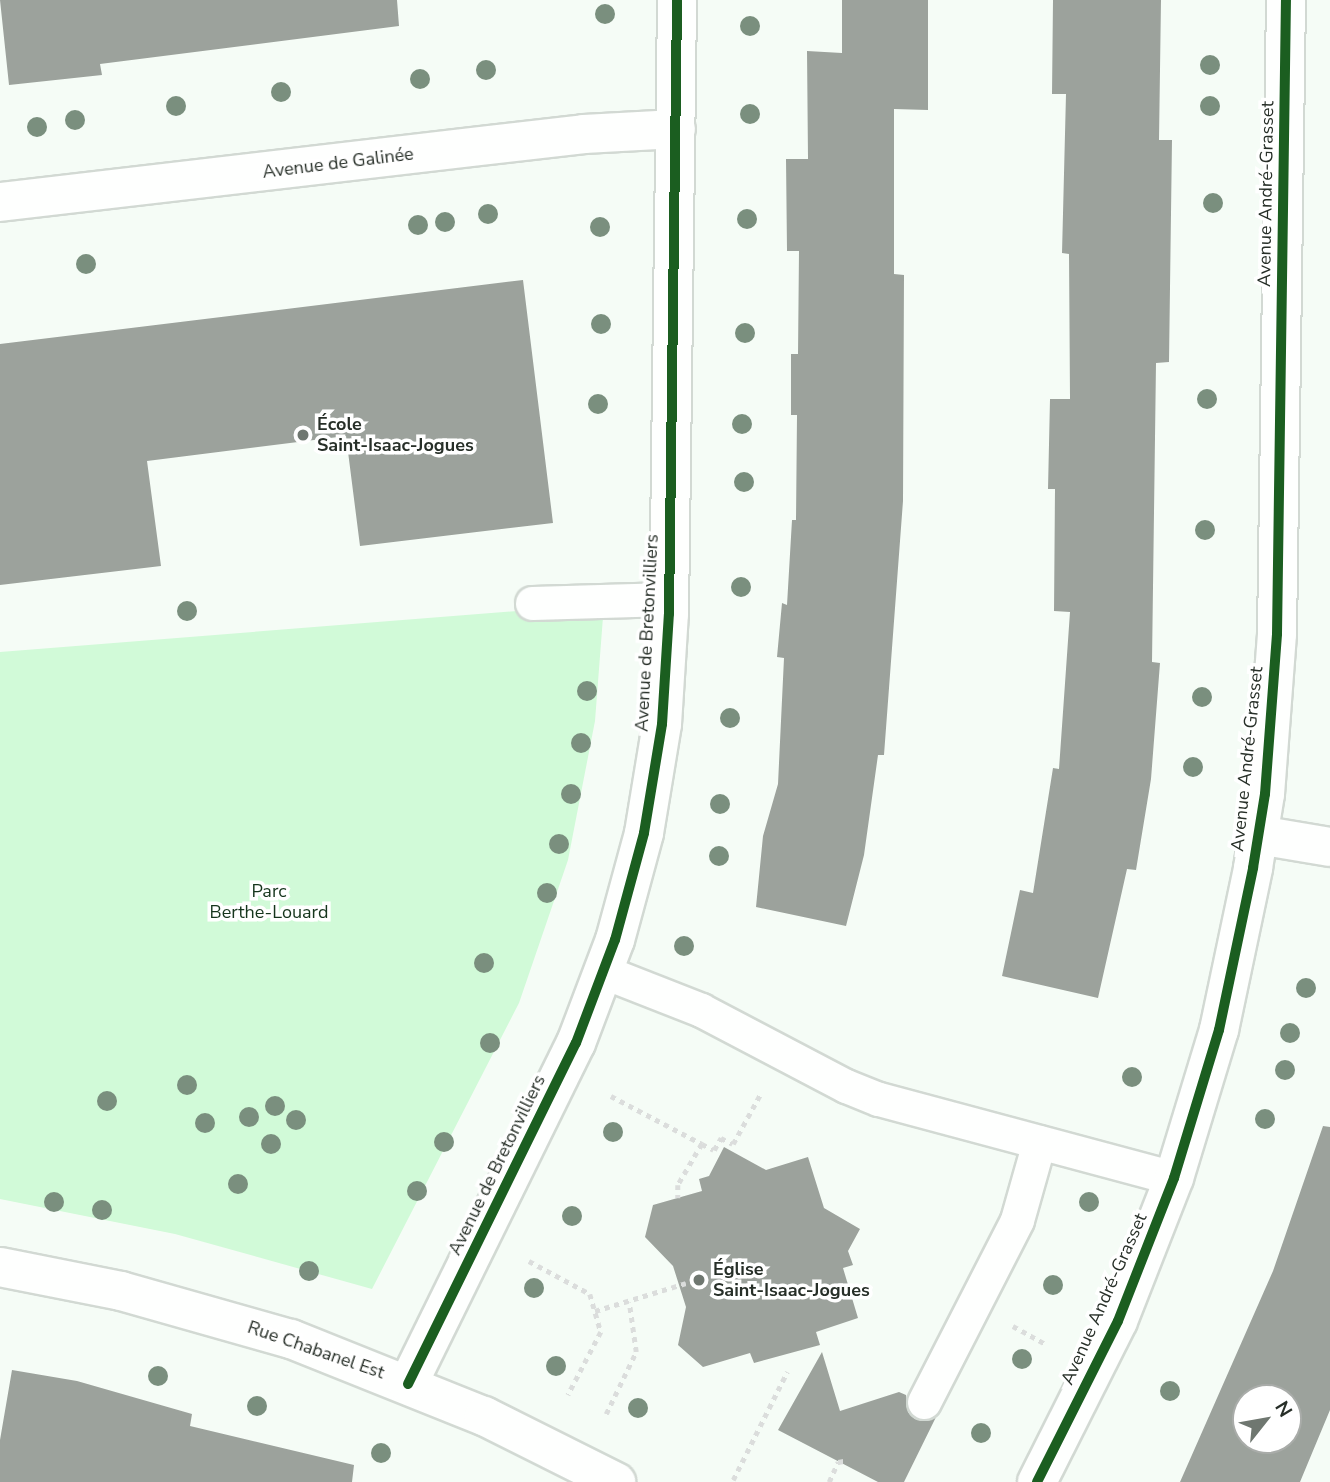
<!DOCTYPE html>
<html>
<head>
<meta charset="utf-8">
<style>
	body { margin:0 }
	#map { position:relative; width:1330px; height:1482px; overflow:hidden; background:#f5fcf6; font-family:"Nunito Sans",sans-serif }
	div>[style] { position:absolute }
	.green>* { inset:0; background:#d1fad8 }
	.building>* { inset:0; background:#9ca29c }
	.path>* { height:4.5px; margin-top:-2.25px; transform-origin:0; background:repeating-linear-gradient(90deg,#dbdddc 0 5px,transparent 0 10px) }
	.roads { filter:drop-shadow(2px 0 #d2d9d3) drop-shadow(-2px 0 #d2d9d3) drop-shadow(0 2px #d2d9d3) drop-shadow(0 -2px #d2d9d3) }
	.lane>* { height:33px; margin:-16.5px; padding:0 16.5px; transform-origin:16.5px; border-radius:16.5px; background:#fefffe }
	.street>* { height:38px; margin:-19px; padding:0 19px; transform-origin:19px; border-radius:19px; background:#fefffe }
	.cycleway>* { height:10px; margin:-5px; padding:0 5px; transform-origin:5px; border-radius:5px; background:#1b5e20 }
	.trees>* { width:20px; height:20px; margin:-10px; border-radius:50%; background:#7a8f7e }
	.dots>* { width:19px; height:19px; translate:-50% -50%; box-sizing:border-box; border:4px solid #fff; border-radius:50% }
	span { translate:-50% -50%; white-space:nowrap; text-align:center; line-height:1.15; -webkit-text-stroke:7px #fff; paint-order:stroke }
	.street-label { font-size:18px; color:#272f28 }
	.poi-label { font-size:18px; color:#272f28; font-weight:700 }
	.left { translate:0 -50%; text-align:left }
	.park-label { font-size:18px; color:#15351c }
	.north { position:absolute; left:1232px; top:1384px; width:70px; height:70px; box-sizing:border-box; background:#fff; border:2px solid #a9aca9; border-radius:50%; rotate:59deg; font-size:19px; font-weight:700; line-height:28px; text-align:center; color:#272f28 }
	.north::after { content:''; display:block; margin:auto; width:24px; height:32px; background:#6f7770; clip-path:polygon(50% 0,100% 100%,50% 72%,0 100%) }
</style>
</head>
<body>
<div id="map">
	<div class="green">
		<i style="clip-path:polygon(604px 604px,595px 721px,568px 860px,519px 1003px,372px 1289px,175px 1234px,0 1199px,0 652px)"></i>
	</div>
	<div class="building">
		<i style="clip-path:polygon(0 0,397px 0,399px 26px,100px 64px,102px 75px,9px 85px)"></i>
		<i style="clip-path:polygon(842px 0,928px 0,928px 110px,894px 109px,894px 274px,904px 275px,903px 501px,884px 755px,878px 755px,864px 855px,846px 926px,756px 907px,763px 836px,778px 784px,784px 658px,777px 657px,782px 603px,787px 605px,792px 520px,796px 520px,797px 415px,791px 415px,791px 354px,798px 354px,799px 251px,787px 251px,786px 159px,808px 159px,807px 51px,842px 53px)"></i>
		<i style="clip-path:polygon(1053px 0,1161px 0,1159px 140px,1172px 140px,1169px 362px,1156px 363px,1152px 662px,1160px 663px,1151px 779px,1136px 870px,1127px 869px,1098px 998px,1002px 976px,1020px 890px,1033px 893px,1053px 768px,1059px 769px,1070px 612px,1054px 611px,1055px 489px,1048px 489px,1050px 399px,1070px 399px,1069px 254px,1062px 253px,1066px 94px,1052px 94px)"></i>
		<i style="clip-path:polygon(523px 280px,553px 523px,360px 546px,346px 436px,147px 461px,161px 566px,0 585px,0 344px)"></i>
		<i style="clip-path:polygon(evenodd,1323px 1126px,1330px 1127px,1330px 1410px,1300px 1482px,1180px 1482px,1273px 1271px,1323px 1126px,1246px 1398px,1288px 1398px,1288px 1440px,1246px 1440px,1246px 1398px)"></i>
		<i style="clip-path:polygon(724px 1147px,766px 1170px,808px 1157px,824px 1208px,860px 1229px,848px 1251px,853px 1265px,843px 1268px,858px 1318px,816px 1332px,820px 1345px,754px 1363px,750px 1353px,703px 1367px,678px 1345px,686px 1307px,673px 1266px,645px 1237px,653px 1205px,702px 1191px,699px 1179px,709px 1176px)"></i>
		<i style="clip-path:polygon(822px 1352px,840px 1411px,899px 1392px,906px 1395px,908px 1412px,915px 1419px,926px 1421px,937px 1415px,904px 1482px,878px 1482px,778px 1430px)"></i>
		<i style="clip-path:polygon(12px 1370px,77px 1381px,192px 1414px,190px 1426px,354px 1465px,352px 1482px,0 1482px,0 1440px)"></i>
	</div>
	<div class="path">
		<i style="left:611px;top:1096px;width:103px;rotate:27.8deg"></i>
		<i style="left:702px;top:1144px;width:48px;rotate:120.3deg"></i>
		<i style="left:678px;top:1185px;width:13px;rotate:90deg"></i>
		<i style="left:702px;top:1144px;width:13px;rotate:27deg"></i>
		<i style="left:714px;top:1150px;width:14px;rotate:-60deg"></i>
		<i style="left:721px;top:1138px;width:13px;rotate:27deg"></i>
		<i style="left:733px;top:1144px;width:58px;rotate:-61.2deg"></i>
		<i style="left:529px;top:1261px;width:69px;rotate:28.4deg"></i>
		<i style="left:590px;top:1294px;width:40px;rotate:74deg"></i>
		<i style="left:601px;top:1332px;width:71px;rotate:117.6deg"></i>
		<i style="left:595px;top:1311px;width:95px;rotate:-17.1deg"></i>
		<i style="left:1013px;top:1326px;width:38px;rotate:29deg"></i>
		<i style="left:606px;top:1414px;width:69px;rotate:-64.2deg"></i>
		<i style="left:636px;top:1352px;width:50px;rotate:-98deg"></i>
		<i style="left:733px;top:1480px;width:121px;rotate:-63.4deg"></i>
		<i style="left:829px;top:1482px;width:22px;rotate:-66deg"></i>
		<i style="left:838px;top:1462px;width:6px;rotate:-9deg"></i>
	</div>
	<div class="roads">
		<div class="lane">
			<i style="left:532px;top:603px;width:137px;rotate:-1.7deg"></i>
			<i style="left:604px;top:972px;width:104px;rotate:21.4deg"></i>
			<i style="left:701px;top:1010px;width:164px;rotate:27.7deg"></i>
			<i style="left:846px;top:1086px;width:35px;rotate:22deg"></i>
			<i style="left:879px;top:1099px;width:305px;rotate:15deg"></i>
			<i style="left:924px;top:1402px;width:204px;rotate:-62.9deg"></i>
			<i style="left:1017px;top:1220px;width:81px;rotate:-74.2deg"></i>
		</div>
		<div class="street">
			<i style="left:0;top:202px;width:588px;rotate:-6.64deg"></i>
			<i style="left:584px;top:134px;width:92px;rotate:-3.1deg"></i>
			<i style="left:1258px;top:835px;width:73px;rotate:9.5deg"></i>
			<i style="left:0;top:1267px;width:123px;rotate:11.2deg"></i>
			<i style="left:121px;top:1291px;width:177px;rotate:15.8deg"></i>
			<i style="left:291px;top:1339px;width:208px;rotate:21.8deg"></i>
			<i style="left:484px;top:1416px;width:148px;rotate:26.6deg"></i>
			<i style="left:408px;top:1384px;width:380px;rotate:-63.8deg"></i>
			<i style="left:576px;top:1043px;width:110px;rotate:-69.3deg"></i>
			<i style="left:615px;top:940px;width:111px;rotate:-74.8deg"></i>
			<i style="left:644px;top:833px;width:110px;rotate:-80.6deg"></i>
			<i style="left:662px;top:724px;width:110px;rotate:-86.4deg"></i>
			<i style="left:669px;top:614px;width:614px;rotate:-89.25deg"></i>
			<i style="left:1037px;top:1482px;width:180px;rotate:-63.3deg"></i>
			<i style="left:1118px;top:1321px;width:154px;rotate:-68.6deg"></i>
			<i style="left:1174px;top:1178px;width:155px;rotate:-73.1deg"></i>
			<i style="left:1219px;top:1030px;width:166px;rotate:-78.1deg"></i>
			<i style="left:1253px;top:868px;width:75px;rotate:-80.8deg"></i>
			<i style="left:1265px;top:794px;width:160px;rotate:-85.7deg"></i>
			<i style="left:1277px;top:634px;width:634px;rotate:-89.19deg"></i>
		</div>
	</div>
	<div class="cycleway">
		<i style="left:408px;top:1384px;width:380px;rotate:-63.8deg"></i>
		<i style="left:576px;top:1043px;width:110px;rotate:-69.3deg"></i>
		<i style="left:615px;top:940px;width:111px;rotate:-74.8deg"></i>
		<i style="left:644px;top:833px;width:110px;rotate:-80.6deg"></i>
		<i style="left:662px;top:724px;width:110px;rotate:-86.4deg"></i>
		<i style="left:669px;top:614px;width:614px;rotate:-89.25deg"></i>
		<i style="left:1037px;top:1482px;width:180px;rotate:-63.3deg"></i>
		<i style="left:1118px;top:1321px;width:154px;rotate:-68.6deg"></i>
		<i style="left:1174px;top:1178px;width:155px;rotate:-73.1deg"></i>
		<i style="left:1219px;top:1030px;width:166px;rotate:-78.1deg"></i>
		<i style="left:1253px;top:868px;width:75px;rotate:-80.8deg"></i>
		<i style="left:1265px;top:794px;width:160px;rotate:-85.7deg"></i>
		<i style="left:1277px;top:634px;width:634px;rotate:-89.19deg"></i>
	</div>
	<div class="trees">
		<i style="left:605px;top:14px"></i>
		<i style="left:750px;top:26px"></i>
		<i style="left:1210px;top:65px"></i>
		<i style="left:486px;top:70px"></i>
		<i style="left:420px;top:79px"></i>
		<i style="left:281px;top:92px"></i>
		<i style="left:176px;top:106px"></i>
		<i style="left:1210px;top:106px"></i>
		<i style="left:750px;top:114px"></i>
		<i style="left:75px;top:120px"></i>
		<i style="left:37px;top:127px"></i>
		<i style="left:1213px;top:203px"></i>
		<i style="left:488px;top:214px"></i>
		<i style="left:747px;top:219px"></i>
		<i style="left:445px;top:222px"></i>
		<i style="left:418px;top:225px"></i>
		<i style="left:600px;top:227px"></i>
		<i style="left:86px;top:264px"></i>
		<i style="left:601px;top:324px"></i>
		<i style="left:745px;top:333px"></i>
		<i style="left:1207px;top:399px"></i>
		<i style="left:598px;top:404px"></i>
		<i style="left:742px;top:424px"></i>
		<i style="left:744px;top:482px"></i>
		<i style="left:1205px;top:530px"></i>
		<i style="left:741px;top:587px"></i>
		<i style="left:187px;top:611px"></i>
		<i style="left:587px;top:691px"></i>
		<i style="left:1202px;top:697px"></i>
		<i style="left:730px;top:718px"></i>
		<i style="left:581px;top:743px"></i>
		<i style="left:1193px;top:767px"></i>
		<i style="left:571px;top:794px"></i>
		<i style="left:720px;top:804px"></i>
		<i style="left:559px;top:844px"></i>
		<i style="left:719px;top:856px"></i>
		<i style="left:547px;top:893px"></i>
		<i style="left:684px;top:946px"></i>
		<i style="left:484px;top:963px"></i>
		<i style="left:1306px;top:988px"></i>
		<i style="left:1290px;top:1033px"></i>
		<i style="left:490px;top:1043px"></i>
		<i style="left:1285px;top:1070px"></i>
		<i style="left:1132px;top:1077px"></i>
		<i style="left:187px;top:1085px"></i>
		<i style="left:107px;top:1101px"></i>
		<i style="left:275px;top:1106px"></i>
		<i style="left:249px;top:1117px"></i>
		<i style="left:1265px;top:1119px"></i>
		<i style="left:296px;top:1120px"></i>
		<i style="left:205px;top:1123px"></i>
		<i style="left:613px;top:1132px"></i>
		<i style="left:444px;top:1142px"></i>
		<i style="left:271px;top:1144px"></i>
		<i style="left:238px;top:1184px"></i>
		<i style="left:417px;top:1191px"></i>
		<i style="left:54px;top:1202px"></i>
		<i style="left:1089px;top:1202px"></i>
		<i style="left:102px;top:1210px"></i>
		<i style="left:572px;top:1216px"></i>
		<i style="left:309px;top:1271px"></i>
		<i style="left:1053px;top:1285px"></i>
		<i style="left:534px;top:1288px"></i>
		<i style="left:1022px;top:1359px"></i>
		<i style="left:556px;top:1366px"></i>
		<i style="left:158px;top:1376px"></i>
		<i style="left:1170px;top:1391px"></i>
		<i style="left:257px;top:1406px"></i>
		<i style="left:638px;top:1408px"></i>
		<i style="left:981px;top:1433px"></i>
		<i style="left:381px;top:1453px"></i>
	</div>
	<div class="dots">
		<i style="left:303px;top:435px;background:#6f7770"></i>
		<i style="left:699px;top:1280px;background:#6f7770"></i>
	</div>
	<div class="street-label">
		<span style="left:338px;top:163px;rotate:-7deg">Avenue de Galinée</span>
		<span style="left:1266px;top:194px;rotate:-89deg">Avenue André-Grasset</span>
		<span style="left:647px;top:633px;rotate:-87deg">Avenue de Bretonvilliers</span>
		<span style="left:1247px;top:759px;rotate:-84deg">Avenue André-Grasset</span>
		<span style="left:497px;top:1165px;rotate:-64deg">Avenue de Bretonvilliers</span>
		<span style="left:1104px;top:1299px;rotate:-66deg">Avenue André-Grasset</span>
		<span style="left:316px;top:1350px;rotate:19deg">Rue Chabanel Est</span>
	</div>
	<div class="poi-label">
		<span class="left" style="left:317px;top:435px">École<br>Saint-Isaac-Jogues</span>
		<span class="left" style="left:713px;top:1280px">Église<br>Saint-Isaac-Jogues</span>
	</div>
	<div class="park-label">
		<span style="left:269px;top:902px">Parc<br>Berthe-Louard</span>
	</div>
	<div class="north">N</div>
</div>
</body>
</html>
